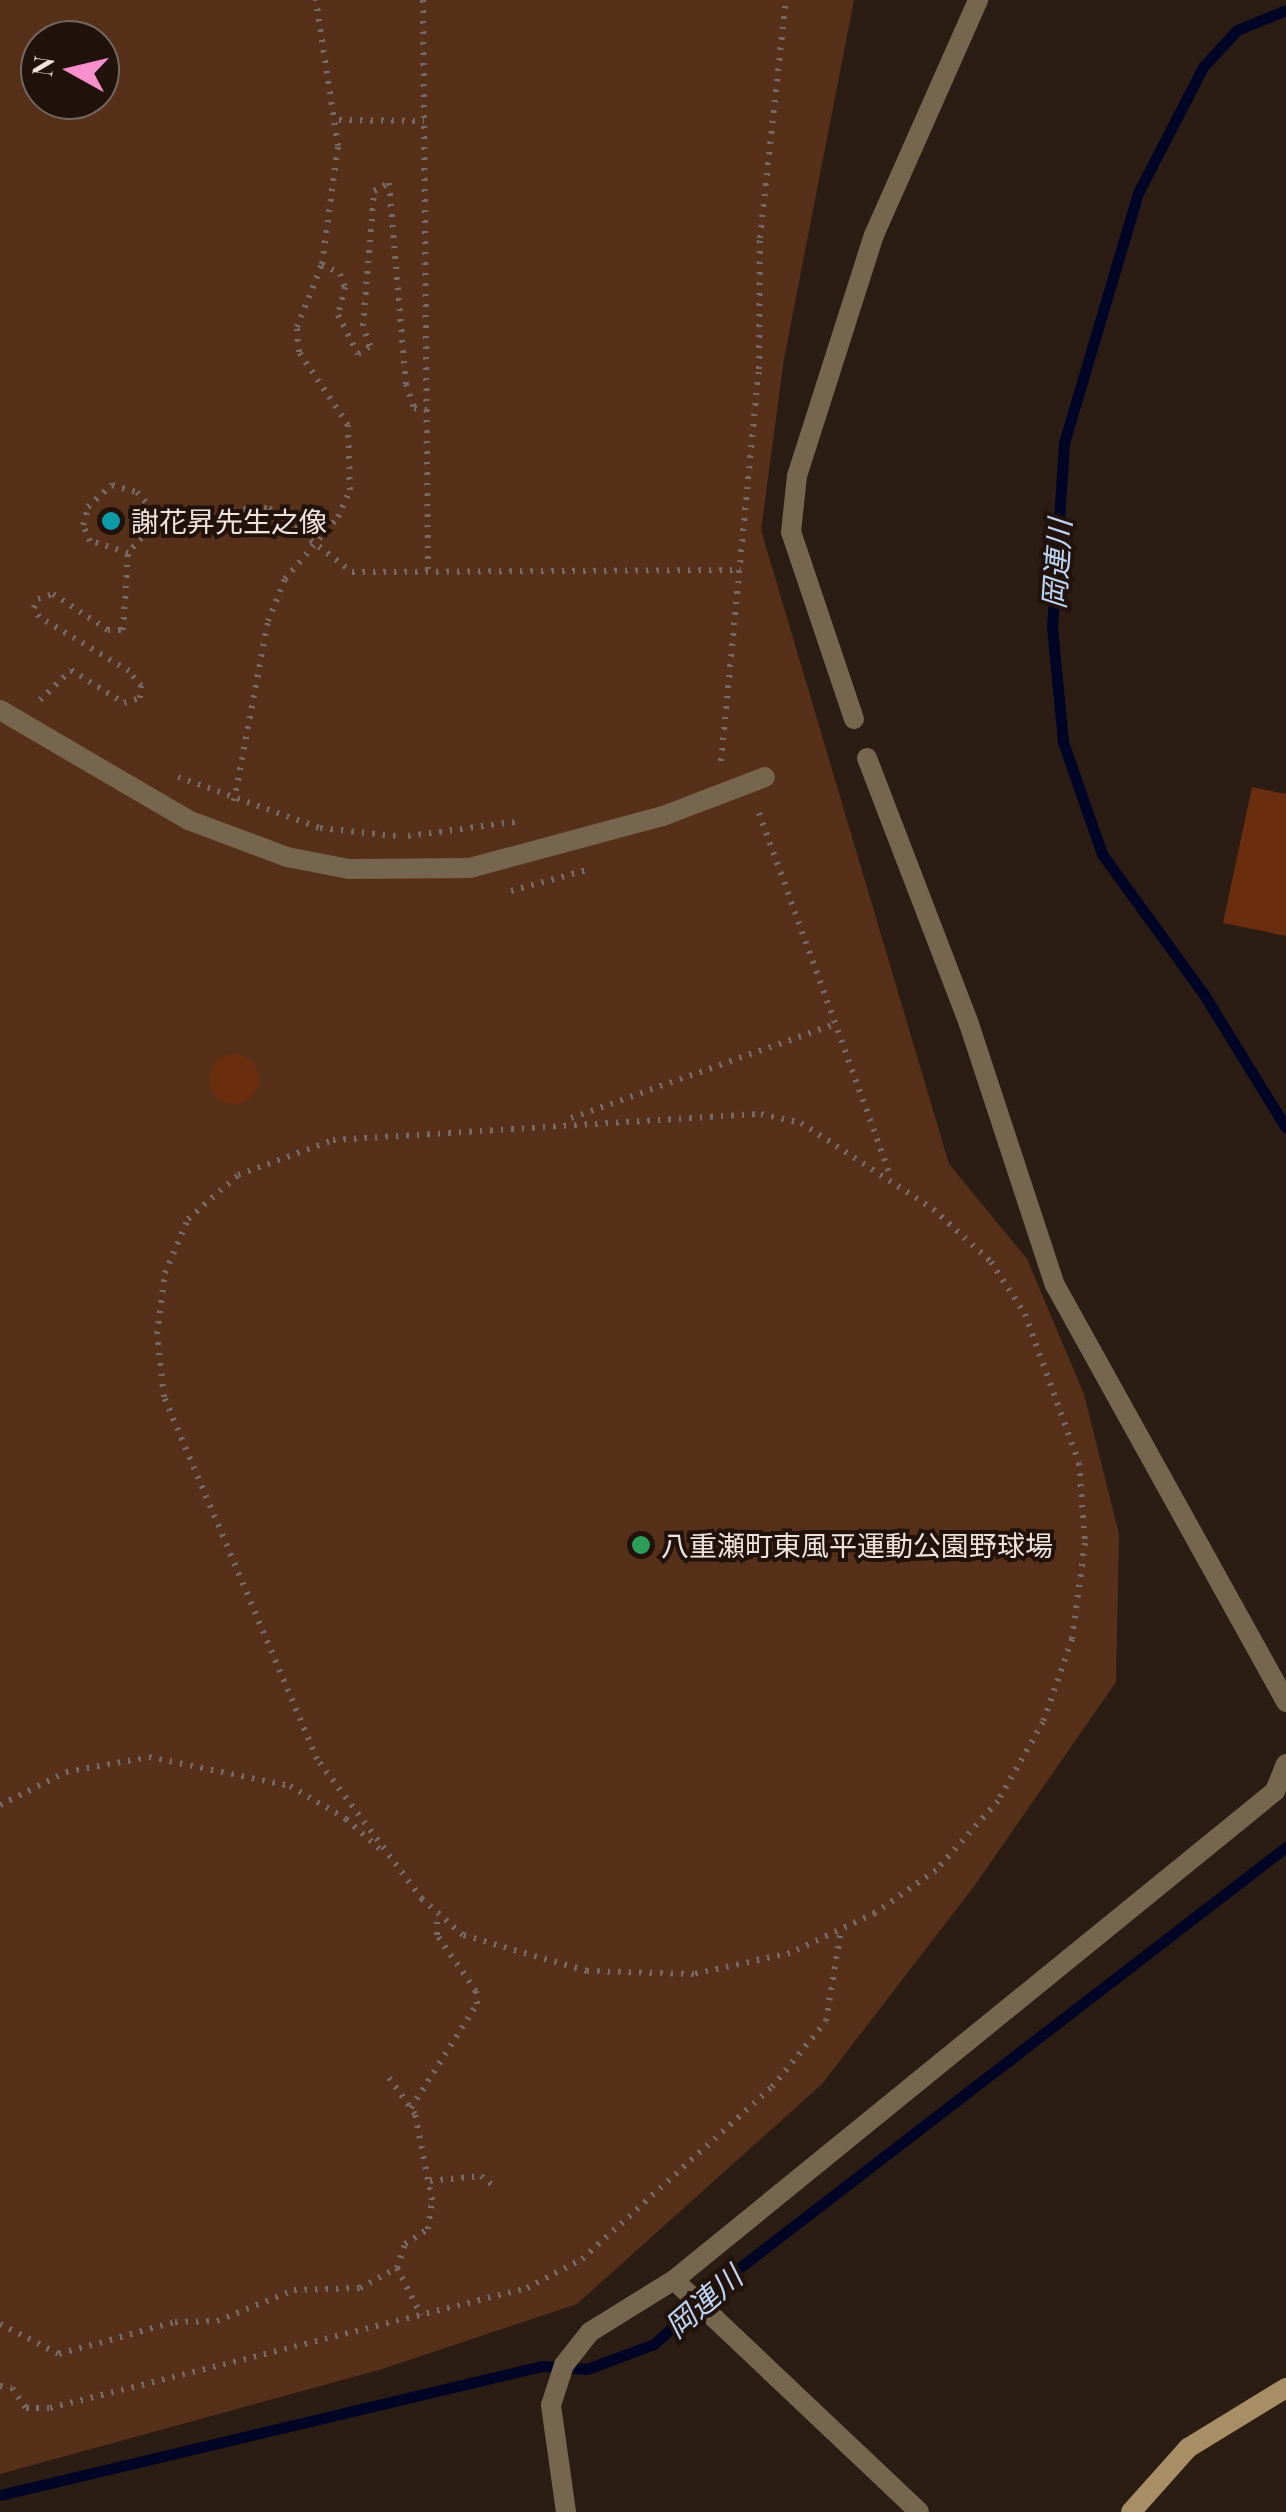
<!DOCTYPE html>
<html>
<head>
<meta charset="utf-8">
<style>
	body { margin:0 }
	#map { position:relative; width:1286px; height:2512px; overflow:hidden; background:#2b1c14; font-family:"Playfair Display","Noto Sans JP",serif }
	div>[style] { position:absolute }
	.green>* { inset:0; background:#57301a }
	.stream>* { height:11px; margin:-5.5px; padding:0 5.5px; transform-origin:5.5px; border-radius:5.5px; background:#000425 }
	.building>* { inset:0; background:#6a2e0f }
	.round { border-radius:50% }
	.path>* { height:6px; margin-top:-3px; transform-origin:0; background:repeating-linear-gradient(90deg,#766862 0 2.5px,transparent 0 10.5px) }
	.lane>* { height:20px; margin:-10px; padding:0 10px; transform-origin:10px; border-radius:10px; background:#76664d }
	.street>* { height:20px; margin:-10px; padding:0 10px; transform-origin:10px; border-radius:10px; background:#76664d }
	.secondary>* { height:20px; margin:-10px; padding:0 10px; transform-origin:10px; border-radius:10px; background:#a78e64 }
	.dots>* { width:28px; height:28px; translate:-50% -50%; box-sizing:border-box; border:5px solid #21130c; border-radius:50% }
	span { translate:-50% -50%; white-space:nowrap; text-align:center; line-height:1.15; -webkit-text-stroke:8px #21130c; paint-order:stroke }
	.poi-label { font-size:28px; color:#eee3de }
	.left { translate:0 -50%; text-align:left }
	.water-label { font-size:30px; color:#bdd5f4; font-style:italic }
	.north { position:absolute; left:20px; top:20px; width:100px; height:100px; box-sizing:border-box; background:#21130c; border:2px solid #736660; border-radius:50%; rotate:278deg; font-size:28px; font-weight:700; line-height:40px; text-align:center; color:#eee3de }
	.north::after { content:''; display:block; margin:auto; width:35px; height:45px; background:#f790cd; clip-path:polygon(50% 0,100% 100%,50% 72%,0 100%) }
</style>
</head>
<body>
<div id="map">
	<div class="green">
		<i style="clip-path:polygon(evenodd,0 0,854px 0,784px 359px,761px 530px,949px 1164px,1027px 1259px,1084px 1394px,1119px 1534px,1116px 1682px,975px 1885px,822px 2084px,577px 2304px,379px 2370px,0 2474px,0 0,40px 40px,100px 40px,100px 100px,40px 100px,40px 40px)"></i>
	</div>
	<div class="stream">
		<i style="left:1286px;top:10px;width:53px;rotate:157.8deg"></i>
		<i style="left:1237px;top:30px;width:50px;rotate:132.6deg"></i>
		<i style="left:1203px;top:67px;width:142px;rotate:117.3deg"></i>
		<i style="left:1138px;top:193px;width:261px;rotate:106.5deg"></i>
		<i style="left:1064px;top:443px;width:184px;rotate:93.7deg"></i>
		<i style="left:1052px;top:627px;width:116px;rotate:84.5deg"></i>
		<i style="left:1063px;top:742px;width:119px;rotate:70.8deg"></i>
		<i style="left:1102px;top:854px;width:172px;rotate:54deg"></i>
		<i style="left:1203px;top:993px;width:158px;rotate:58.4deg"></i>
		<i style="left:0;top:2495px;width:557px;rotate:-13.39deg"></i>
		<i style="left:542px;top:2366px;width:45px;rotate:3.8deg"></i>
		<i style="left:587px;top:2369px;width:72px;rotate:-20.5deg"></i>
		<i style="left:654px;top:2344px;width:96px;rotate:-42.5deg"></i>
		<i style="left:725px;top:2279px;width:708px;rotate:-37.6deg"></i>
	</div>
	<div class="building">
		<i style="clip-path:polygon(1252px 787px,1286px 794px,1286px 936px,1223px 923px)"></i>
		<i class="round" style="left:209px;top:1054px;width:50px;height:50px"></i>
	</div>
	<div class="path">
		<i style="left:423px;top:0;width:571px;rotate:89.5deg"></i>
		<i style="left:339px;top:120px;width:85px;rotate:0.7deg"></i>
		<i style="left:322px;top:264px;width:21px;rotate:29deg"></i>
		<i style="left:340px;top:274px;width:14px;rotate:69deg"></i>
		<i style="left:345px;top:287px;width:29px;rotate:104deg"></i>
		<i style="left:338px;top:315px;width:44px;rotate:62.9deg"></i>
		<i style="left:358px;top:354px;width:14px;rotate:-34deg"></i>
		<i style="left:370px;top:346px;width:21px;rotate:-109deg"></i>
		<i style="left:363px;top:326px;width:135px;rotate:-85.3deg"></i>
		<i style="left:374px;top:191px;width:17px;rotate:-28deg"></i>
		<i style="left:389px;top:183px;width:202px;rotate:85.2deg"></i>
		<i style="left:406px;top:384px;width:25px;rotate:72deg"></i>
		<i style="left:414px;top:408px;width:13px;rotate:9deg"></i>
		<i style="left:149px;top:515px;width:120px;rotate:-3.3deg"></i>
		<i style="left:269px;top:508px;width:105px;rotate:37.6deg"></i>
		<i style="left:352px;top:572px;width:389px;rotate:-0.3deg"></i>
		<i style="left:40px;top:700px;width:43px;rotate:-44.1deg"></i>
		<i style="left:71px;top:670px;width:62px;rotate:31.9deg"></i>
		<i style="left:124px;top:703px;width:17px;rotate:-17deg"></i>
		<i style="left:140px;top:698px;width:12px;rotate:-85deg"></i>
		<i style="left:141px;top:686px;width:19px;rotate:-129deg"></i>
		<i style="left:129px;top:671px;width:105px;rotate:-149deg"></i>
		<i style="left:39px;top:617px;width:10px;rotate:-119deg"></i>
		<i style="left:34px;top:608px;width:10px;rotate:-66deg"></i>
		<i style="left:38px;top:599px;width:16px;rotate:-18deg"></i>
		<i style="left:53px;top:594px;width:66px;rotate:33.2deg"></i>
		<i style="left:108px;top:630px;width:15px"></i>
		<i style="left:123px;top:630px;width:77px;rotate:-86.3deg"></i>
		<i style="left:128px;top:553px;width:40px;rotate:-162deg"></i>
		<i style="left:90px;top:541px;width:17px;rotate:-114deg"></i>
		<i style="left:83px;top:525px;width:19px;rotate:-74deg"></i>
		<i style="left:88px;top:507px;width:33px;rotate:-43deg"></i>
		<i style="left:112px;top:485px;width:26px;rotate:16deg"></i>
		<i style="left:137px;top:492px;width:18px;rotate:49deg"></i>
		<i style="left:149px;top:506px;width:24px;rotate:92deg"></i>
		<i style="left:148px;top:530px;width:30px;rotate:131deg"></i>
		<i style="left:721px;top:761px;width:394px;rotate:-84.5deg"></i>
		<i style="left:759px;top:369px;width:131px;rotate:-89.6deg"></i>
		<i style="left:760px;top:238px;width:239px;rotate:-83.8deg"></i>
		<i style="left:178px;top:777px;width:151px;rotate:19.8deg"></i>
		<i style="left:320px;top:828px;width:76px;rotate:6deg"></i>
		<i style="left:234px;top:801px;width:183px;rotate:-79.3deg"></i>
		<i style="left:268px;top:621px;width:45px;rotate:-68deg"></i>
		<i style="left:285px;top:579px;width:82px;rotate:-49.5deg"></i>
		<i style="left:338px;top:517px;width:30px;rotate:-66deg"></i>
		<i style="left:350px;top:490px;width:65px;rotate:-91.8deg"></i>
		<i style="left:348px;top:425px;width:88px;rotate:-123.9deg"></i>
		<i style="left:299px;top:352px;width:25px;rotate:-95deg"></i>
		<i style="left:297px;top:327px;width:68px;rotate:-68.4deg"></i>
		<i style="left:322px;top:264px;width:119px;rotate:-82.3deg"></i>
		<i style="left:338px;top:146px;width:148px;rotate:-98.6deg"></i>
		<i style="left:759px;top:813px;width:384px;rotate:70.1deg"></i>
		<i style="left:408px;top:836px;width:108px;rotate:-7.5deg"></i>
		<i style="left:511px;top:891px;width:82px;rotate:-15.6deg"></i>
		<i style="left:761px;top:1114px;width:41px;rotate:12.7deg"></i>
		<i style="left:801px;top:1123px;width:158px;rotate:33.1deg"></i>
		<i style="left:933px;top:1209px;width:79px;rotate:42.4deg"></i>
		<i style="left:991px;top:1262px;width:62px;rotate:56.8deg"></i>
		<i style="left:1025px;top:1314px;width:158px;rotate:70.1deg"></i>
		<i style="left:1079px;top:1463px;width:80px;rotate:85.7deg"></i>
		<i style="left:1085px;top:1543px;width:97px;rotate:97.7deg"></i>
		<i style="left:1072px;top:1639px;width:88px;rotate:109.3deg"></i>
		<i style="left:1043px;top:1722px;width:91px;rotate:119.7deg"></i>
		<i style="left:998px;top:1801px;width:93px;rotate:131.9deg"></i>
		<i style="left:936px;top:1870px;width:75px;rotate:144.8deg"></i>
		<i style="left:875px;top:1913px;width:94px;rotate:154.8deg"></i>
		<i style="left:790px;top:1953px;width:98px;rotate:167.7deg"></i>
		<i style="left:694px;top:1974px;width:107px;rotate:-178.4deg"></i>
		<i style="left:587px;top:1971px;width:129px;rotate:-163.8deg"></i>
		<i style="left:463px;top:1935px;width:55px;rotate:-138.7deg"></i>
		<i style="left:422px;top:1899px;width:175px;rotate:-126.9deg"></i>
		<i style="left:317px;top:1759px;width:393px;rotate:-112.9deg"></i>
		<i style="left:164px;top:1397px;width:63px;rotate:-96.3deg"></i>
		<i style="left:157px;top:1334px;width:62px;rotate:-82.5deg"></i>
		<i style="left:165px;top:1273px;width:59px;rotate:-66.9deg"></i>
		<i style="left:188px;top:1219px;width:67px;rotate:-41.3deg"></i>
		<i style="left:238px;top:1175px;width:101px;rotate:-20.2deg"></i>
		<i style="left:333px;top:1140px;width:429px;rotate:-3.5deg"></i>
		<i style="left:571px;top:1118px;width:280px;rotate:-19.6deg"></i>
		<i style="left:0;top:1805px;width:74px;rotate:-26.6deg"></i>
		<i style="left:66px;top:1772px;width:84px;rotate:-10.2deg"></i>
		<i style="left:149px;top:1757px;width:144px;rotate:11.6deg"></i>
		<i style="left:290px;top:1786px;width:65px;rotate:30.5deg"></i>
		<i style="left:346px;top:1819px;width:47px;rotate:41.5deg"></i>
		<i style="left:411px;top:2108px;width:123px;rotate:-57.6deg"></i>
		<i style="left:477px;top:2004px;width:13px;rotate:-94deg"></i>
		<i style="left:476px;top:1991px;width:68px;rotate:-124.9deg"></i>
		<i style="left:437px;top:1935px;width:21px;rotate:-90deg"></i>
		<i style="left:430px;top:2181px;width:51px;rotate:-5.6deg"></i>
		<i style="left:481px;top:2176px;width:13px;rotate:39deg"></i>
		<i style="left:397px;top:2268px;width:53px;rotate:62.9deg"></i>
		<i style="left:0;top:2324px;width:66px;rotate:27deg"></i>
		<i style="left:59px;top:2354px;width:120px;rotate:-15.4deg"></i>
		<i style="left:175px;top:2322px;width:42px;rotate:-1.4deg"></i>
		<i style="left:217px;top:2321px;width:83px;rotate:-21.9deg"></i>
		<i style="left:294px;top:2290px;width:66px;rotate:-1.7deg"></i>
		<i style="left:360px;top:2288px;width:42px;rotate:-28.4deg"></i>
		<i style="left:397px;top:2268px;width:25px;rotate:-72deg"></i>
		<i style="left:405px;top:2244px;width:27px;rotate:-33deg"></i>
		<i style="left:428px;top:2229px;width:29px;rotate:-82deg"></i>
		<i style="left:432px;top:2200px;width:88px;rotate:-101.2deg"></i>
		<i style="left:415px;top:2114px;width:52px;rotate:-125.5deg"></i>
		<i style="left:0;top:2386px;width:12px;rotate:9deg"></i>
		<i style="left:12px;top:2388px;width:24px;rotate:55deg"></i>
		<i style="left:26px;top:2408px;width:24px"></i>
		<i style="left:50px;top:2408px;width:492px;rotate:-14.1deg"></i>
		<i style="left:527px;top:2288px;width:62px;rotate:-27.8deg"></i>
		<i style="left:582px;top:2259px;width:256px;rotate:-42.2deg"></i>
		<i style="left:772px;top:2087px;width:85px;rotate:-50.7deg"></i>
		<i style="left:826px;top:2021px;width:93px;rotate:-80.7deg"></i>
	</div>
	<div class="lane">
		<i style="left:0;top:710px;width:218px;rotate:30.3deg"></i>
		<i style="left:188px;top:820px;width:106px;rotate:20.5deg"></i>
		<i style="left:287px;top:857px;width:63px;rotate:11deg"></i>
		<i style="left:349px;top:869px;width:121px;rotate:-0.5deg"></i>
		<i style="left:470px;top:868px;width:200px;rotate:-15.1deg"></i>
		<i style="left:663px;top:816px;width:109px;rotate:-20.9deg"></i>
	</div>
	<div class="street">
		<i style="left:854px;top:719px;width:197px;rotate:-108.6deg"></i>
		<i style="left:791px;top:532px;width:56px;rotate:-83.9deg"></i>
		<i style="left:797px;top:476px;width:253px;rotate:-72.3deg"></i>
		<i style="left:874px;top:235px;width:257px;rotate:-66.1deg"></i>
		<i style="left:867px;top:758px;width:285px;rotate:69deg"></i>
		<i style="left:969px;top:1024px;width:275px;rotate:71.8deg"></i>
		<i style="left:1055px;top:1285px;width:477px;rotate:61deg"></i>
		<i style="left:674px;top:2280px;width:337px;rotate:43.4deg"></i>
		<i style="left:566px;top:2512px;width:108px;rotate:-98deg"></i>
		<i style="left:551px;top:2405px;width:42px;rotate:-72deg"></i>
		<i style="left:564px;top:2365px;width:42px;rotate:-51.8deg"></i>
		<i style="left:590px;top:2332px;width:99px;rotate:-31.8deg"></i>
		<i style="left:674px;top:2280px;width:775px;rotate:-39.13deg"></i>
		<i style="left:1275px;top:1791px;width:29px;rotate:-68deg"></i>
	</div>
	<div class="secondary">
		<i style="left:1131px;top:2512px;width:86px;rotate:-48.3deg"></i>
		<i style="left:1188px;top:2448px;width:115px;rotate:-31.5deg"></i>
	</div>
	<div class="dots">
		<i style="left:111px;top:521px;background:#0f9aa8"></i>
		<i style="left:641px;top:1545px;background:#2e9e5b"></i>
	</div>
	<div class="poi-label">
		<span class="left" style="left:131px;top:521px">謝花昇先生之像</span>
		<span class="left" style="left:661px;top:1545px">八重瀬町東風平運動公園野球場</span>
	</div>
	<div class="water-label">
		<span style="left:1056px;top:564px;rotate:-86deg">岡連川</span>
		<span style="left:703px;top:2301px;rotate:-41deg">岡連川</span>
	</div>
	<div class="north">N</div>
</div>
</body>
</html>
